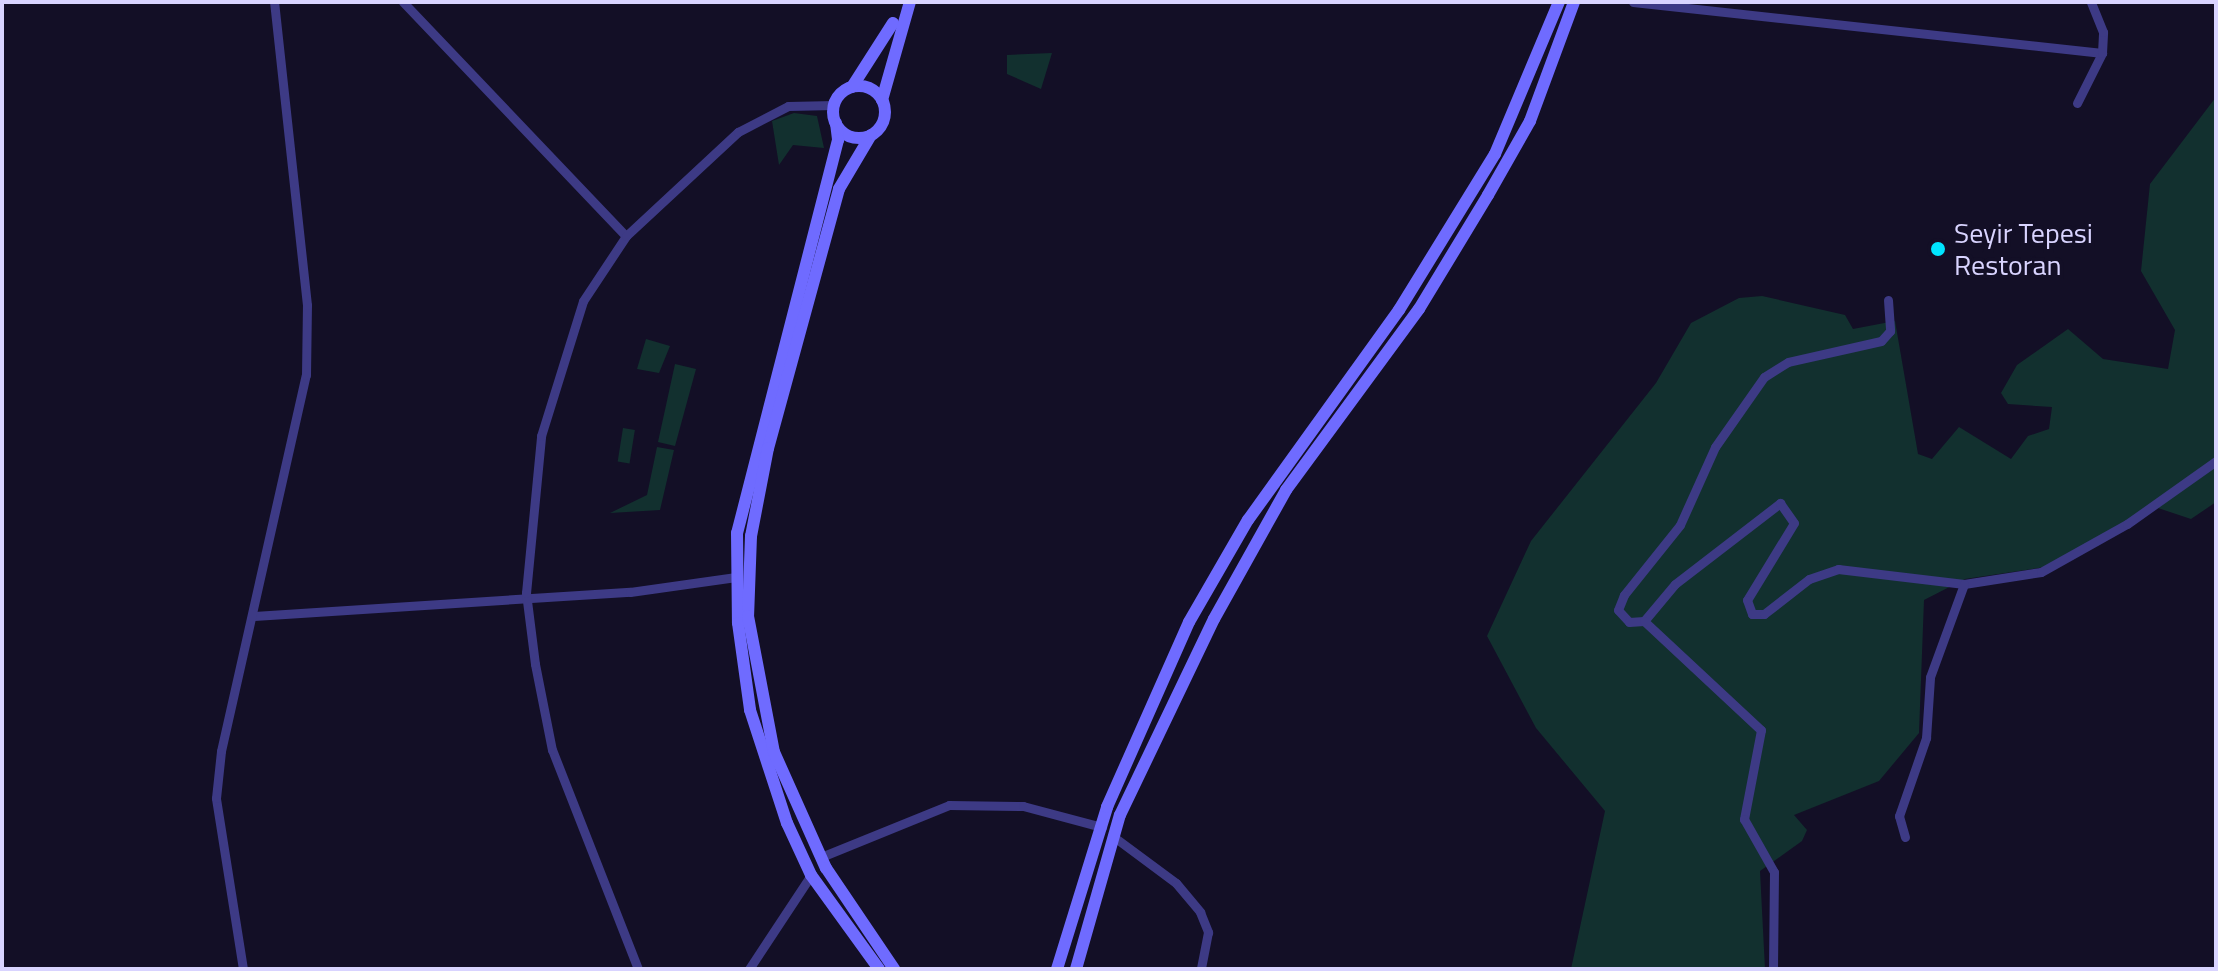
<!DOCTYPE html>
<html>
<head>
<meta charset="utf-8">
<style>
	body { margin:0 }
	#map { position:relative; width:2218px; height:971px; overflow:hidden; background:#130f26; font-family:"Titillium Web",sans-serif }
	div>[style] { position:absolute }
	.green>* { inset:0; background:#12302f; transform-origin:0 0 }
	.street>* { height:9px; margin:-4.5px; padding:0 4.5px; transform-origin:4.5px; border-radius:4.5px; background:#3d3a85 }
	.secondary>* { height:12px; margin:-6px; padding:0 6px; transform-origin:6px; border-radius:6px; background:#6f6bff }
	.secondary>.ring { margin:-6px; padding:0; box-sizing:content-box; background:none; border:12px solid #6f6bff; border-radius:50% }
	.dots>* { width:22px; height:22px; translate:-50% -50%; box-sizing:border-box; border:4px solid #130f26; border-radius:50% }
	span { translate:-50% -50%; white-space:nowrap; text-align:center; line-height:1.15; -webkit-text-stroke:8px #130f26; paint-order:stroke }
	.poi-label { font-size:28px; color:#d9d4ff }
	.left { translate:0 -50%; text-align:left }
	.frame { position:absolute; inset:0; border:4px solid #d9d4ff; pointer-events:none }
</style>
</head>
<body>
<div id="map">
	<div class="green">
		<i style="clip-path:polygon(1052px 53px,1041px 89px,1007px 74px,1007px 55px)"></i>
		<i style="clip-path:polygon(2216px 97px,2216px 502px,2191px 519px,2158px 508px,2045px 567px,1965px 579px,1924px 600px,1919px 733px,1879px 781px,1794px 815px,1807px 830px,1802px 841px,1760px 871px,1765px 969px,1571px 969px,1605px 811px,1536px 728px,1487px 636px,1531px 541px,1656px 383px,1691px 323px,1739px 298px,1762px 296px,1845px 315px,1853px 329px,1895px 321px,1918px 454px,1932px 459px,1959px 427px,2011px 459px,2028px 436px,2049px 429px,2052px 407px,2008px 404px,2001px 393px,2017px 365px,2068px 329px,2103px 359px,2168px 369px,2175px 330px,2141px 271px,2150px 184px)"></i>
		<i style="clip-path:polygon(794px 113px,817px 116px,824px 148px,793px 145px,779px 165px,772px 121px)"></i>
		<i style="clip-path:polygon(646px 339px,670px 346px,659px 373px,637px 369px)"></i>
		<i style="clip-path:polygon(675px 364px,696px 369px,675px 446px,658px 442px)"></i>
		<i style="left:623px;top:428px;width:12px;height:34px;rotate:9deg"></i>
		<i style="clip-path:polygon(657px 447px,674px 450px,660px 510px,610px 513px,647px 495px)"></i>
	</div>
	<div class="street">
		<i style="left:403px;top:2px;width:323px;rotate:46.4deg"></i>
		<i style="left:1633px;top:2px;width:472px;rotate:6.2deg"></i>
		<i style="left:2077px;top:103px;width:56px;rotate:-63.4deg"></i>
		<i style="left:2102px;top:53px;width:21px;rotate:-87deg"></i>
		<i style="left:2103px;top:32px;width:32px;rotate:-112deg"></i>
		<i style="left:1888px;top:300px;width:31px;rotate:86deg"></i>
		<i style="left:1890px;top:331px;width:13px;rotate:132deg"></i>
		<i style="left:1881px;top:341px;width:95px;rotate:167.3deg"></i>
		<i style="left:1788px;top:362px;width:28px;rotate:148deg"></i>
		<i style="left:1764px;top:377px;width:85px;rotate:125deg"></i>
		<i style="left:1715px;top:447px;width:85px;rotate:114.2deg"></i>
		<i style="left:1680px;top:525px;width:90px;rotate:128.7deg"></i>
		<i style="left:1624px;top:595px;width:16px;rotate:112deg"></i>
		<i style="left:1618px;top:610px;width:16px;rotate:47deg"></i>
		<i style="left:1629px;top:622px;width:15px;rotate:-4deg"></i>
		<i style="left:1644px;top:621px;width:48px;rotate:-50deg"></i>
		<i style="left:1675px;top:584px;width:133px;rotate:-37.6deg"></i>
		<i style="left:1780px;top:503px;width:24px;rotate:55deg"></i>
		<i style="left:1794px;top:523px;width:90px;rotate:121.4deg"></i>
		<i style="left:1747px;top:600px;width:15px;rotate:70deg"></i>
		<i style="left:1752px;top:614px;width:12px"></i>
		<i style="left:1764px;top:614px;width:57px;rotate:-37.9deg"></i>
		<i style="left:1809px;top:579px;width:31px;rotate:-19deg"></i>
		<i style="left:1838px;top:569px;width:127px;rotate:6.8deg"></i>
		<i style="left:1964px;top:584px;width:78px;rotate:-8.9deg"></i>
		<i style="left:2041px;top:572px;width:98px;rotate:-29.2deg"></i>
		<i style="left:2127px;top:524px;width:109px;rotate:-35.3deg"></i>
		<i style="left:254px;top:616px;width:377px;rotate:-3.7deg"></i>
		<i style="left:630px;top:592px;width:107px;rotate:-8.1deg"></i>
		<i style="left:1644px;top:621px;width:160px;rotate:43deg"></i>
		<i style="left:1761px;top:730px;width:91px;rotate:100.8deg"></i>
		<i style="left:1744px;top:819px;width:61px;rotate:60.5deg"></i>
		<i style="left:1774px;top:872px;width:97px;rotate:90.6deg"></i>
		<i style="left:1114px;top:837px;width:77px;rotate:36.6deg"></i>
		<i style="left:1176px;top:883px;width:38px;rotate:50deg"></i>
		<i style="left:1200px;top:912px;width:22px;rotate:68deg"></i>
		<i style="left:1208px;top:932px;width:38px;rotate:101deg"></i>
		<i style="left:1905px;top:837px;width:22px;rotate:-106deg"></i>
		<i style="left:1899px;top:816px;width:83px;rotate:-70.9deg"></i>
		<i style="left:1926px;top:738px;width:61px;rotate:-86.2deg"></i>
		<i style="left:1930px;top:677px;width:99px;rotate:-69.9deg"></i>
		<i style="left:821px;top:857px;width:138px;rotate:-22.1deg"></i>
		<i style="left:949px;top:805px;width:74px;rotate:0.8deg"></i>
		<i style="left:1023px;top:806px;width:82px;rotate:14.9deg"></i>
		<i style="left:243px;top:969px;width:173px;rotate:-99deg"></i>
		<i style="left:216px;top:798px;width:47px;rotate:-83.9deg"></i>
		<i style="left:221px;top:751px;width:385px;rotate:-77.3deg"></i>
		<i style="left:306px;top:375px;width:70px;rotate:-89.2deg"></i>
		<i style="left:307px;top:305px;width:305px;rotate:-96.2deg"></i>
		<i style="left:638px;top:969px;width:235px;rotate:-111.4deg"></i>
		<i style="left:552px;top:750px;width:88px;rotate:-101.2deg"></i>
		<i style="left:535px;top:664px;width:72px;rotate:-97.2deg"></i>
		<i style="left:526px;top:593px;width:158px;rotate:-84.5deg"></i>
		<i style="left:541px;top:436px;width:141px;rotate:-72.7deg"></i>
		<i style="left:583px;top:301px;width:78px;rotate:-56.5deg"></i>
		<i style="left:626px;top:236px;width:153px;rotate:-42.9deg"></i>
		<i style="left:738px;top:132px;width:56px;rotate:-27.5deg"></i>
		<i style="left:788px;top:106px;width:46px;rotate:-1.2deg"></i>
		<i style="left:749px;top:969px;width:113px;rotate:-56.6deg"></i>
	</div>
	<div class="secondary">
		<i class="ring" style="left:833px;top:86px;width:40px;height:40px"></i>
		<i style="left:852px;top:87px;width:76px;rotate:-57.4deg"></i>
		<i style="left:882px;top:100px;width:102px;rotate:-74.1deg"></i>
		<i style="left:836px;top:123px;width:17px;rotate:83deg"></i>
		<i style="left:838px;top:140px;width:406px;rotate:104.4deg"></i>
		<i style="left:737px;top:533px;width:90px;rotate:89.4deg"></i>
		<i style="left:738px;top:623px;width:88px;rotate:82.1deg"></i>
		<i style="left:750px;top:710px;width:119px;rotate:71.9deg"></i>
		<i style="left:787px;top:823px;width:57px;rotate:65.2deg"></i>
		<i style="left:811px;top:875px;width:116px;rotate:54.1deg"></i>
		<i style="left:871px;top:135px;width:63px;rotate:120.7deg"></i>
		<i style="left:839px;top:189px;width:269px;rotate:105.3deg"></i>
		<i style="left:768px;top:448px;width:90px;rotate:100.9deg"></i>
		<i style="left:751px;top:536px;width:80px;rotate:92.1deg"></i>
		<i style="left:748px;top:616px;width:138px;rotate:79.2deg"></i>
		<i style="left:774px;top:752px;width:127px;rotate:65.9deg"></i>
		<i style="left:826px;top:868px;width:122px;rotate:56deg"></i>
		<i style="left:1057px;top:969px;width:170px;rotate:-72.8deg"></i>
		<i style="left:1107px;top:807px;width:202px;rotate:-66.1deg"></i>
		<i style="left:1189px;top:622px;width:118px;rotate:-60deg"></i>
		<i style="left:1248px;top:520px;width:259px;rotate:-54.3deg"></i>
		<i style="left:1399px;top:310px;width:183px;rotate:-58.4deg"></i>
		<i style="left:1495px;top:154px;width:165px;rotate:-67.2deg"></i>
		<i style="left:1076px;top:969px;width:160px;rotate:-74.1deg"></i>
		<i style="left:1120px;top:815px;width:217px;rotate:-64.4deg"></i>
		<i style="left:1214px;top:619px;width:148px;rotate:-60.8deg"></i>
		<i style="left:1286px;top:490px;width:225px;rotate:-53.7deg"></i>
		<i style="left:1419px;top:309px;width:133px;rotate:-58.8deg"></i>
		<i style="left:1488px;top:195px;width:85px;rotate:-60.4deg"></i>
		<i style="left:1530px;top:121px;width:127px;rotate:-69.7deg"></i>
	</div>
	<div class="dots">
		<i style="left:1938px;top:249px;background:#00e5ff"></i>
	</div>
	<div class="poi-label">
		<span class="left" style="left:1954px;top:249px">Seyir Tepesi<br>Restoran</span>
	</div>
	<div class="frame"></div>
</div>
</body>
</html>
